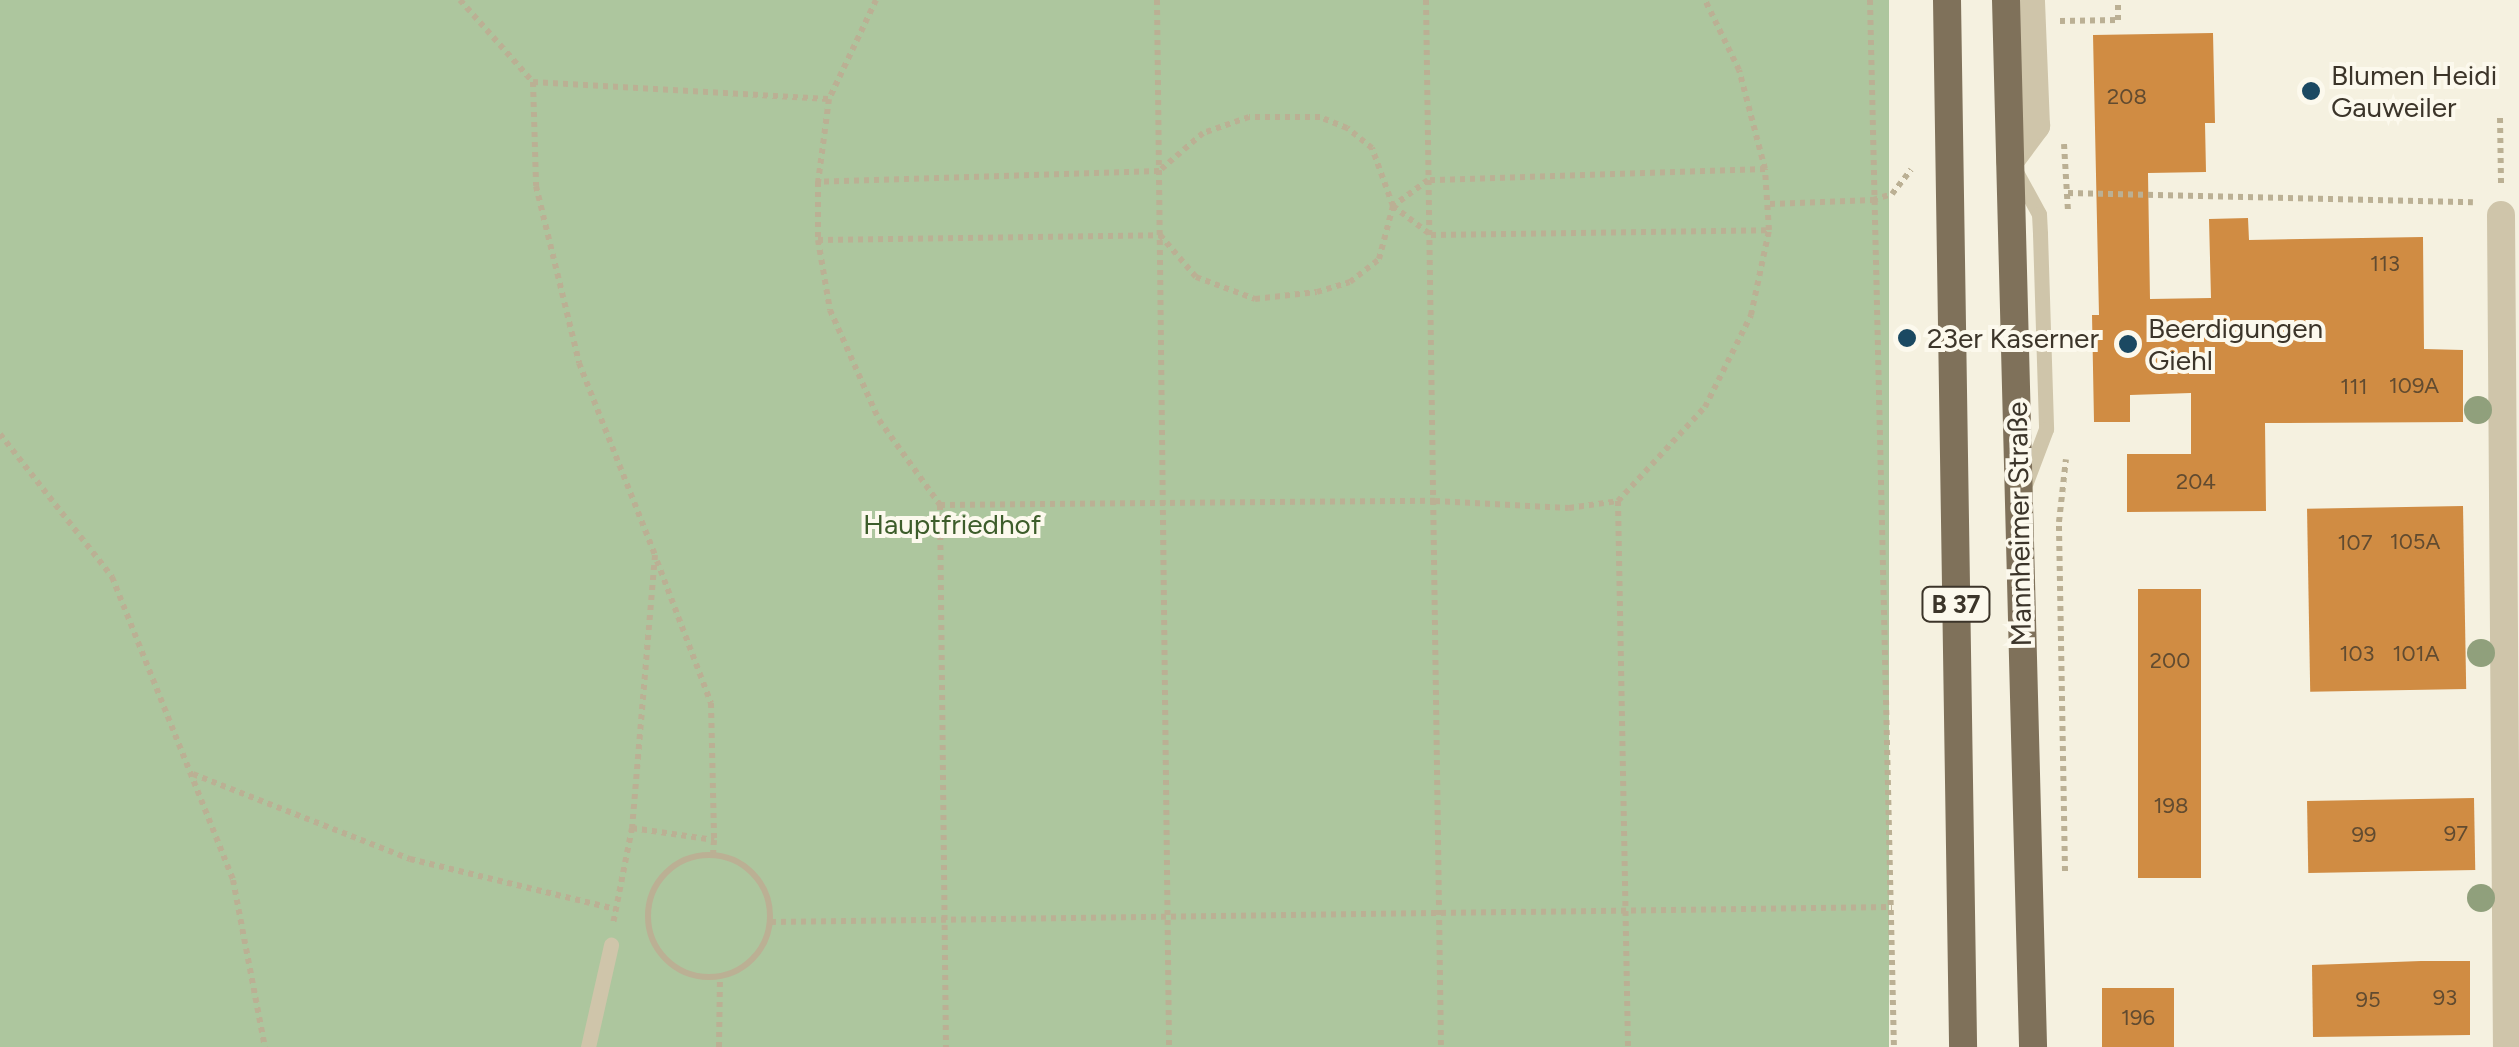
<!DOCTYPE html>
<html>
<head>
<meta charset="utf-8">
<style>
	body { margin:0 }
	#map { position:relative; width:2519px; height:1047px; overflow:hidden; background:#f5f1e0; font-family:Figtree,sans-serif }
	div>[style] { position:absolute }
	.green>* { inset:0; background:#adc69e; transform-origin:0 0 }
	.building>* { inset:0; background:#d08c43; transform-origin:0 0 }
	.path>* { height:6px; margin-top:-3px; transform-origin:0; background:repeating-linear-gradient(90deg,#bbb094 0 5px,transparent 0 10px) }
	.path>.ring { margin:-3px; padding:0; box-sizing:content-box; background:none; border:6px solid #bbb094; border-radius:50% }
	.service>* { height:15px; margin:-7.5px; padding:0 7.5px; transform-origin:7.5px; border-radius:7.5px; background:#cfc5aa }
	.minor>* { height:28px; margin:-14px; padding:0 14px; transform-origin:14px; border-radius:14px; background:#cfc5aa }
	.primary>* { height:28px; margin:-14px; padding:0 14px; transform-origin:14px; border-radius:14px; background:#7f715a }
	.trees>* { width:28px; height:28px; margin:-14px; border-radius:50%; background:#90a07c }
	.dots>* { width:28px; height:28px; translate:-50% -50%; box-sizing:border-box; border:5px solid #fcf9ed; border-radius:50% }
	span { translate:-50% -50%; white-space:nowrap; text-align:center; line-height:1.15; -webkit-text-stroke:8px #fcf9ed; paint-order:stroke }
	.number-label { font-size:22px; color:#614b30 }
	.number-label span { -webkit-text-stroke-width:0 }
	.shield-label span { padding:2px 8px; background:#fcf9ed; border:2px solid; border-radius:8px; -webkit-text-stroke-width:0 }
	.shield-label { font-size:25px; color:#3c352a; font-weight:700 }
	.poi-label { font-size:28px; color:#3c352a }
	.left { translate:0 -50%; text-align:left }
	.park-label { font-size:28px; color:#3d5d2b }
	.street-label { font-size:28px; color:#3c352a }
</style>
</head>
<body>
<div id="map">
	<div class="green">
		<i style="left:0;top:0;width:1889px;height:1047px"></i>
	</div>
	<div class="building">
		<i style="clip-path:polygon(2213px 33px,2215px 123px,2205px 123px,2206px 172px,2148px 173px,2150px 299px,2211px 298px,2209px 219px,2248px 218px,2249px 240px,2423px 237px,2424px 349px,2463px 350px,2463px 422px,2265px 423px,2266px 511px,2127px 512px,2127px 454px,2191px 454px,2191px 393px,2130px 395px,2130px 422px,2094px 422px,2092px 315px,2099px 315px,2093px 35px)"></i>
		<i style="left:2463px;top:506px;width:183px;height:156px;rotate:89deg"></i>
		<i style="left:2138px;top:589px;width:63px;height:289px"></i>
		<i style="left:2474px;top:798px;width:72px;height:167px;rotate:89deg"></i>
		<i style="clip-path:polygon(2421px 961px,2470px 961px,2470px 1035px,2313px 1037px,2312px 965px)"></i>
		<i style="left:2102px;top:988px;width:72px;height:59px"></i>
	</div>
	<div class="path">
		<i style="left:460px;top:0;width:110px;rotate:48.3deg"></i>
		<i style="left:533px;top:82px;width:104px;rotate:88.3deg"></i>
		<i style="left:536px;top:186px;width:182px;rotate:76.3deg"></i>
		<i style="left:579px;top:363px;width:206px;rotate:68.4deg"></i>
		<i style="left:655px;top:555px;width:274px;rotate:94.8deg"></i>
		<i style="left:632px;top:828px;width:98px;rotate:101.2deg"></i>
		<i style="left:876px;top:0;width:110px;rotate:115.4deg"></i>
		<i style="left:829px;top:99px;width:84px;rotate:97.5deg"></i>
		<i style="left:818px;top:182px;width:58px;rotate:90deg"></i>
		<i style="left:818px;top:240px;width:71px;rotate:80.3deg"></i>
		<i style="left:830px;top:310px;width:120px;rotate:66deg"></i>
		<i style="left:879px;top:420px;width:105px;rotate:54.3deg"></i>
		<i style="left:940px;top:505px;width:495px;rotate:-0.5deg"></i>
		<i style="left:1435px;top:501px;width:134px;rotate:3deg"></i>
		<i style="left:1569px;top:508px;width:49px;rotate:-8.1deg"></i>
		<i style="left:1618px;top:501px;width:128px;rotate:-47.2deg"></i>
		<i style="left:1705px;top:407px;width:103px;rotate:-63.4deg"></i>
		<i style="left:1751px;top:315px;width:87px;rotate:-78deg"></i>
		<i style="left:1769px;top:230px;width:61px;rotate:-93.8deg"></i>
		<i style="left:1765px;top:169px;width:102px;rotate:-104.7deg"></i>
		<i style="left:1739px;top:70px;width:78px;rotate:-115.9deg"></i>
		<i style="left:1157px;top:0;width:1047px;rotate:89.34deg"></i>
		<i style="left:1426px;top:0;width:1047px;rotate:89.18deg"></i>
		<i style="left:1870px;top:0;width:1047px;rotate:88.69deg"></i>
		<i style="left:2060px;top:21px;width:58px;rotate:-1deg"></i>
		<i style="left:2118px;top:20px;width:20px;rotate:-90deg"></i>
		<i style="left:533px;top:82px;width:296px;rotate:3.3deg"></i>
		<i style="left:2500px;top:118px;width:66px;rotate:89.1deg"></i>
		<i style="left:2064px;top:144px;width:67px;rotate:86.6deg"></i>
		<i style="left:1765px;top:169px;width:337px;rotate:178.1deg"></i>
		<i style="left:1428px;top:180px;width:44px;rotate:143.4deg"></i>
		<i style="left:1393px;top:206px;width:48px;rotate:37.3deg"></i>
		<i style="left:1431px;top:235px;width:338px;rotate:-0.8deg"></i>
		<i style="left:2068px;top:193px;width:405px;rotate:1.3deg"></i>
		<i style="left:1770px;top:204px;width:103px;rotate:-2.2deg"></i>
		<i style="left:1873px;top:200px;width:20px;rotate:-18deg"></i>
		<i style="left:1892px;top:194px;width:31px;rotate:-52deg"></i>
		<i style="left:818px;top:240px;width:342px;rotate:-0.8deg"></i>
		<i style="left:1160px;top:235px;width:55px;rotate:49.4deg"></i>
		<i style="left:1196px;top:277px;width:63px;rotate:20.4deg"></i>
		<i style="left:1255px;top:299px;width:62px;rotate:-6.4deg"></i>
		<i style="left:1317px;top:292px;width:34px;rotate:-17deg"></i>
		<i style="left:1350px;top:282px;width:37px;rotate:-38deg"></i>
		<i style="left:1379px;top:259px;width:55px;rotate:-75.2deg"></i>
		<i style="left:1393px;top:206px;width:62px;rotate:-109.9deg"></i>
		<i style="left:1372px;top:148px;width:32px;rotate:-141deg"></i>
		<i style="left:1347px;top:128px;width:29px;rotate:-158deg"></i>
		<i style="left:1320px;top:117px;width:71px;rotate:180deg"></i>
		<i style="left:1249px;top:117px;width:49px;rotate:160.8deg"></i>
		<i style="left:1203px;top:133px;width:58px;rotate:139.2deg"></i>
		<i style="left:1159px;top:171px;width:341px;rotate:178.2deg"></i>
		<i style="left:1907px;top:338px;width:7px;rotate:-8deg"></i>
		<i style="left:0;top:434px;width:182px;rotate:51.9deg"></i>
		<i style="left:112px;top:577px;width:326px;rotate:68.2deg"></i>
		<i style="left:233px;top:880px;width:170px;rotate:79.2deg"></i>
		<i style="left:1618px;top:501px;width:546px;rotate:88.95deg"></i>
		<i style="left:940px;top:505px;width:542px;rotate:89.37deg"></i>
		<i style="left:657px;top:561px;width:152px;rotate:69.2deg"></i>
		<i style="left:711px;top:703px;width:137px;rotate:88.7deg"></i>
		<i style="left:193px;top:774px;width:233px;rotate:21.4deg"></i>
		<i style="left:410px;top:859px;width:211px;rotate:13.7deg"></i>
		<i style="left:632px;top:828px;width:83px;rotate:8.3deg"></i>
		<i style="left:714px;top:840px;width:15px;rotate:94deg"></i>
		<i class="ring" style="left:648px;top:855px;width:116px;height:116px"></i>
		<i style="left:2065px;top:871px;width:349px;rotate:-91deg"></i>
		<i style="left:2059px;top:522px;width:63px;rotate:-83.7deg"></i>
		<i style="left:771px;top:922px;width:1121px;rotate:-0.77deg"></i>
		<i style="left:719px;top:1047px;width:69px;rotate:-89.2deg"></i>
	</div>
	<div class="service">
		<i style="left:2015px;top:170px;width:50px;rotate:61.4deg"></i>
		<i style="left:2039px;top:214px;width:20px;rotate:87deg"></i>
		<i style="left:2040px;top:234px;width:195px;rotate:88.2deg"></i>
		<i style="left:2046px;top:429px;width:57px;rotate:110.7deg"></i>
		<i style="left:588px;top:1047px;width:105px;rotate:-77.3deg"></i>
	</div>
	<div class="minor">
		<i style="left:2010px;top:161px;width:44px;rotate:-53.4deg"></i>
		<i style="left:2036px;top:126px;width:126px;rotate:-92.3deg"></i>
		<i style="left:2501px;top:215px;width:832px;rotate:89.59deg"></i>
	</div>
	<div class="primary">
		<i style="left:1947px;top:0;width:1047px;rotate:89.12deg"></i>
		<i style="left:2006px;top:0;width:1047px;rotate:88.52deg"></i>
	</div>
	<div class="trees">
		<i style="left:2478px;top:410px"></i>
		<i style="left:2481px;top:653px"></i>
		<i style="left:2481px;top:898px"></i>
	</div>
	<div class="dots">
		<i style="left:2311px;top:91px;background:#1b4962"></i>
		<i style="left:1907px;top:338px;background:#1b4962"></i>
		<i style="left:2128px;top:344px;background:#1b4962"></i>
	</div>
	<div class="number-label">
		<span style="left:2127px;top:97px">208</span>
		<span style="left:2385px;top:264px">113</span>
		<span style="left:2414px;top:386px">109A</span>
		<span style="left:2354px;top:387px">111</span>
		<span style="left:2196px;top:482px">204</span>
		<span style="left:2415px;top:542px">105A</span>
		<span style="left:2355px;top:543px">107</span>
		<span style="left:2357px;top:654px">103</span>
		<span style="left:2416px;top:654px">101A</span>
		<span style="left:2170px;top:661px">200</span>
		<span style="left:2171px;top:806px">198</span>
		<span style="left:2456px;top:834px">97</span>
		<span style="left:2364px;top:835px">99</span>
		<span style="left:2445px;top:998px">93</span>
		<span style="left:2368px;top:1000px">95</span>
		<span style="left:2138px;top:1018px">196</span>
	</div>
	<div class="shield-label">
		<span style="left:1956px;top:604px">B 37</span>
	</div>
	<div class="poi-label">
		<span class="left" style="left:2331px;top:91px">Blumen Heidi<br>Gauweiler</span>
		<span class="left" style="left:2148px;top:344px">Beerdigungen<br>Giehl</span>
		<span class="left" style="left:1927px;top:338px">23er Kaserner</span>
	</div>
	<div class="park-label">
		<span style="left:952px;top:524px">Hauptfriedhof</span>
	</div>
	<div class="street-label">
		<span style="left:2019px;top:524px;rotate:-91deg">Mannheimer Straße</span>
	</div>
</div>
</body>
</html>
